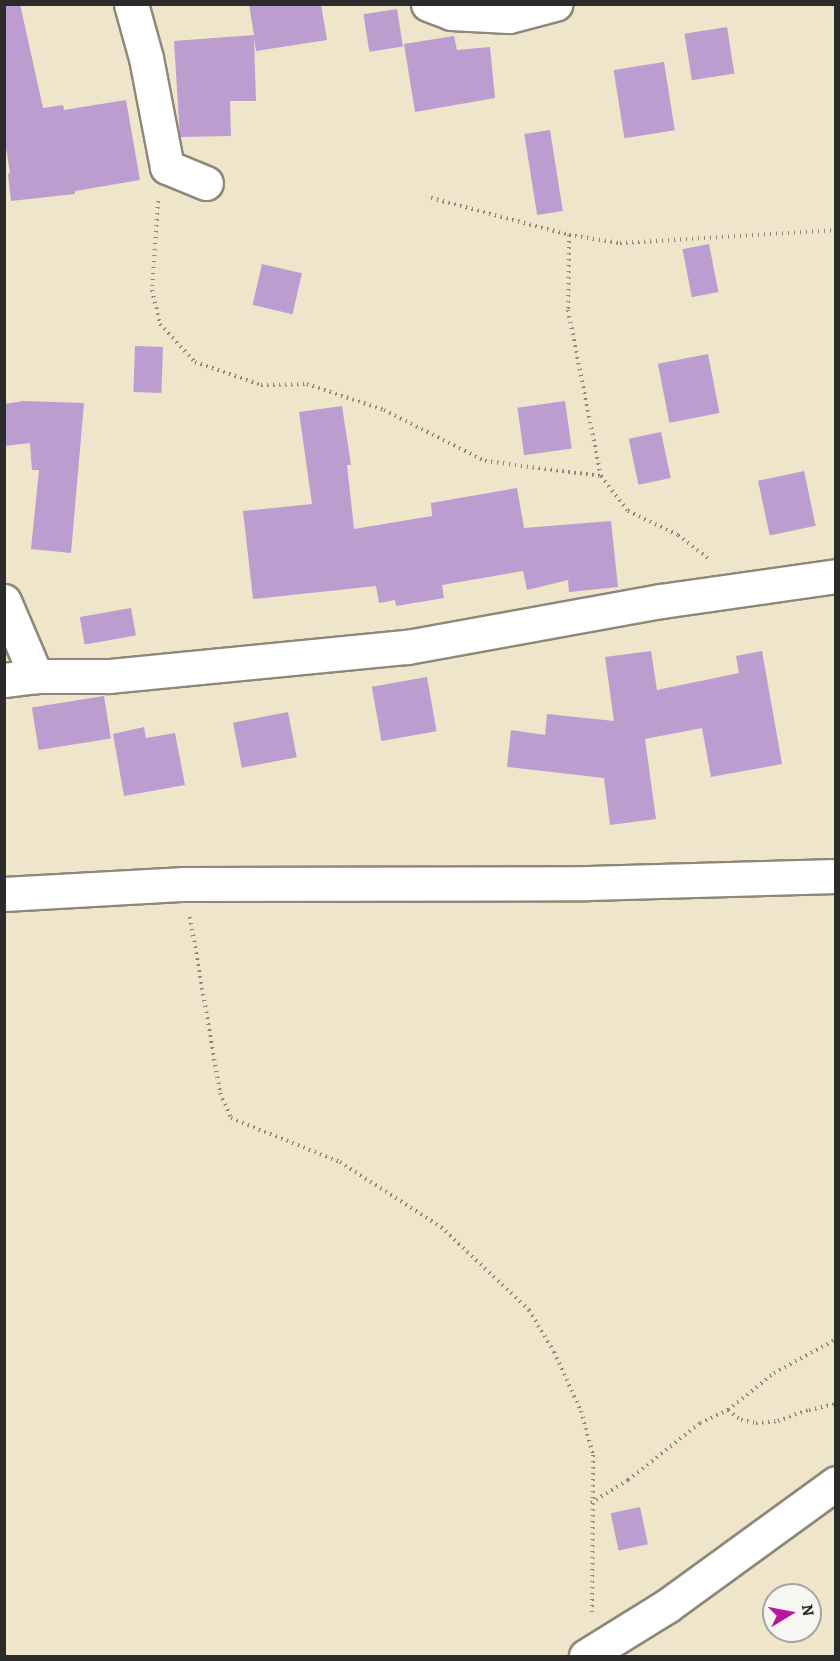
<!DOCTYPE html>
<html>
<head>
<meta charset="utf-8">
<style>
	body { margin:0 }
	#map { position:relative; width:840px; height:1661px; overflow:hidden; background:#efe5ca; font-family:Alegreya,serif }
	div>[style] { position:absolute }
	.building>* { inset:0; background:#bb9dcf; transform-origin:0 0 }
	.path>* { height:4px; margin-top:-2px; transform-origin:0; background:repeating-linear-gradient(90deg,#8d887a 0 1.5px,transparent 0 6px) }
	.roads { filter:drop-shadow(2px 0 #8d887a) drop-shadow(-2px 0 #8d887a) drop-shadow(0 2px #8d887a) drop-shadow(0 -2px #8d887a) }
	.minor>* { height:33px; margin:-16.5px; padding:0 16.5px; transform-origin:16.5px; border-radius:16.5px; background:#fff }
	span { translate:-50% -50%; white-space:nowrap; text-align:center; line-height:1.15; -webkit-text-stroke:4.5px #f6f6f2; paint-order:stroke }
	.frame { position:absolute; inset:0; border:6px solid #2b2b2b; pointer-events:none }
	.north { position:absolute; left:762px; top:1583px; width:60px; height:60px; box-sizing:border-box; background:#f6f6f2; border:2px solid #a5a5a2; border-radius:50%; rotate:80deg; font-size:16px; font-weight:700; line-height:24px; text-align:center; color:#2b2b2b }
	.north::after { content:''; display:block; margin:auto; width:21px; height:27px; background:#b5179e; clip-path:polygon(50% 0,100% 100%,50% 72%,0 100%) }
</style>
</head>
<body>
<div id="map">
	<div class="building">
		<i style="clip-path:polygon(4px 4px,20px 4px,43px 108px,63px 105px,64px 110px,126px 100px,140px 180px,75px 191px,75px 194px,11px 201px,8px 174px,10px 173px,4px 135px)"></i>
		<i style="clip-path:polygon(249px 4px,321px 4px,327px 40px,256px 51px,254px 39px,256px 101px,230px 101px,231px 136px,180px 137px,174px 41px,254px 35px)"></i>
		<i style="left:397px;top:9px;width:38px;height:34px;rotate:81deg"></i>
		<i style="left:727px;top:27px;width:47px;height:43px;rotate:81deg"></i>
		<i style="clip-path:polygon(454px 36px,457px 50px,490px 47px,495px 98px,415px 112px,404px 44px)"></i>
		<i style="left:664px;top:62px;width:69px;height:51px;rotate:81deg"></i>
		<i style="left:550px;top:130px;width:82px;height:26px;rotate:81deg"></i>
		<i style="left:709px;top:244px;width:49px;height:27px;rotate:79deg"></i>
		<i style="left:262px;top:264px;width:41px;height:42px;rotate:13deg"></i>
		<i style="left:135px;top:346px;width:28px;height:46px;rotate:2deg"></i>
		<i style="left:708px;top:354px;width:60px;height:51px;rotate:79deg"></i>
		<i style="clip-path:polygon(24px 401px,84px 403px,71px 553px,31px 549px,39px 470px,32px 470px,30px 443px,4px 446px,4px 404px)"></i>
		<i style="left:565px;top:401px;width:48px;height:48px;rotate:82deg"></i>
		<i style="clip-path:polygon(342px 406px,351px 465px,347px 465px,354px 529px,432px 516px,431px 503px,517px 488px,524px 528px,611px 521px,618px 587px,569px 592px,568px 580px,527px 590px,523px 571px,442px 585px,444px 598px,396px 606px,395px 600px,379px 603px,376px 586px,253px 599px,243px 511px,312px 504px,299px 412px)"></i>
		<i style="left:661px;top:432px;width:47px;height:33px;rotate:78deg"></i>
		<i style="left:804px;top:471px;width:56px;height:47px;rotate:78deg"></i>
		<i style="left:131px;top:608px;width:28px;height:52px;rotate:80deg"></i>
		<i style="clip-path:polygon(651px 651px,657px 690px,739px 673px,736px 656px,762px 651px,782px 764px,711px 777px,702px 728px,645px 739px,656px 819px,610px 825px,604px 778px,507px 767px,511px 730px,545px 735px,547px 714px,614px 721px,605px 657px)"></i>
		<i style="left:427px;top:677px;width:55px;height:56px;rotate:80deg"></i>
		<i style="left:104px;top:696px;width:43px;height:73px;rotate:81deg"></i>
		<i style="left:288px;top:712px;width:46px;height:56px;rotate:79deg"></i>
		<i style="clip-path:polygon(144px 727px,146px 738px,175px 733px,185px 785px,124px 796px,113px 734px)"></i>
		<i style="left:640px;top:1507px;width:38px;height:30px;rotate:78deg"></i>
	</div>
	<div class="path">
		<i style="left:431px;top:198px;width:143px;rotate:15deg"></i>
		<i style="left:569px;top:235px;width:52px;rotate:8.9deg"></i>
		<i style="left:620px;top:243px;width:216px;rotate:-3.4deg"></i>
		<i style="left:158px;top:201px;width:89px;rotate:93.9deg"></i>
		<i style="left:152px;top:290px;width:35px;rotate:77deg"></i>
		<i style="left:160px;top:324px;width:52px;rotate:47.4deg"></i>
		<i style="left:195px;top:362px;width:70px;rotate:19.2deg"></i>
		<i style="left:261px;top:385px;width:46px;rotate:-1.2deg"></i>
		<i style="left:307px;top:384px;width:81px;rotate:18.7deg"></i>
		<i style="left:384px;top:410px;width:113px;rotate:26.8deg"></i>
		<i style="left:485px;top:461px;width:117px;rotate:7.4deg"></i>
		<i style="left:569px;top:235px;width:75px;rotate:90.8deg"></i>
		<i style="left:568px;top:310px;width:169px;rotate:78.8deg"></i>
		<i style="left:601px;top:476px;width:44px;rotate:52.4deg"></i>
		<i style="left:628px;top:511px;width:55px;rotate:25.6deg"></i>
		<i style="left:678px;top:535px;width:39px;rotate:38deg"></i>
		<i style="left:190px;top:917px;width:179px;rotate:80.3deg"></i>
		<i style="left:220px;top:1093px;width:27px;rotate:66deg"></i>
		<i style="left:231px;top:1118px;width:118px;rotate:22deg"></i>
		<i style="left:340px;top:1162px;width:120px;rotate:32.8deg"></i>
		<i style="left:441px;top:1227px;width:121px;rotate:43.3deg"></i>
		<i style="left:529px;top:1310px;width:49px;rotate:59.2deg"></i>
		<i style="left:554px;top:1352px;width:65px;rotate:65.4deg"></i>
		<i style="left:581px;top:1411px;width:46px;rotate:74.7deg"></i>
		<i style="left:593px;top:1455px;width:157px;rotate:90.4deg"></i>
		<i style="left:728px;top:1410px;width:16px;rotate:38deg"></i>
		<i style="left:741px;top:1420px;width:15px;rotate:11deg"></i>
		<i style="left:756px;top:1423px;width:22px;rotate:-5deg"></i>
		<i style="left:778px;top:1421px;width:33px;rotate:-20deg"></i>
		<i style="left:809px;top:1410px;width:28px;rotate:-13deg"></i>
		<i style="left:591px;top:1503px;width:44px;rotate:-31.9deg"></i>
		<i style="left:628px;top:1480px;width:92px;rotate:-38.4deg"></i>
		<i style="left:700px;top:1423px;width:31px;rotate:-25deg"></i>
		<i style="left:728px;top:1410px;width:59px;rotate:-38.8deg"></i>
		<i style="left:774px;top:1373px;width:71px;rotate:-28.7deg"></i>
	</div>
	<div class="roads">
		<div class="minor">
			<i style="left:131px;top:4px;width:56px;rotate:74.5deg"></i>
			<i style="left:146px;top:58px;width:111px;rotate:79.1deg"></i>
			<i style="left:167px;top:167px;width:42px;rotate:22.3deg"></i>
			<i style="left:428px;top:4px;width:25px;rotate:21deg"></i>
			<i style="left:451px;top:13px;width:58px;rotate:3deg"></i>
			<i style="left:509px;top:16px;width:48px;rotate:-14.6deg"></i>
			<i style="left:4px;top:601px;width:82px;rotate:66.9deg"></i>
			<i style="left:4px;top:680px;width:32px;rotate:-7deg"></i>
			<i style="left:36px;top:676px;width:73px"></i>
			<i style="left:109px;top:676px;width:299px;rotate:-5.6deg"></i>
			<i style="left:407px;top:647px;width:258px;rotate:-10.3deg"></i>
			<i style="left:661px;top:601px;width:177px;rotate:-8.1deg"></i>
			<i style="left:4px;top:894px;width:181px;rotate:-3.2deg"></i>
			<i style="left:185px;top:884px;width:403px;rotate:-0.1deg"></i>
			<i style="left:588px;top:883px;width:248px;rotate:-1.6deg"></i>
			<i style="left:586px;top:1656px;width:95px;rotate:-31.7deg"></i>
			<i style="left:667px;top:1606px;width:209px;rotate:-36deg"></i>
		</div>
	</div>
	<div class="frame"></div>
	<div class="north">N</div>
</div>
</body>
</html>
